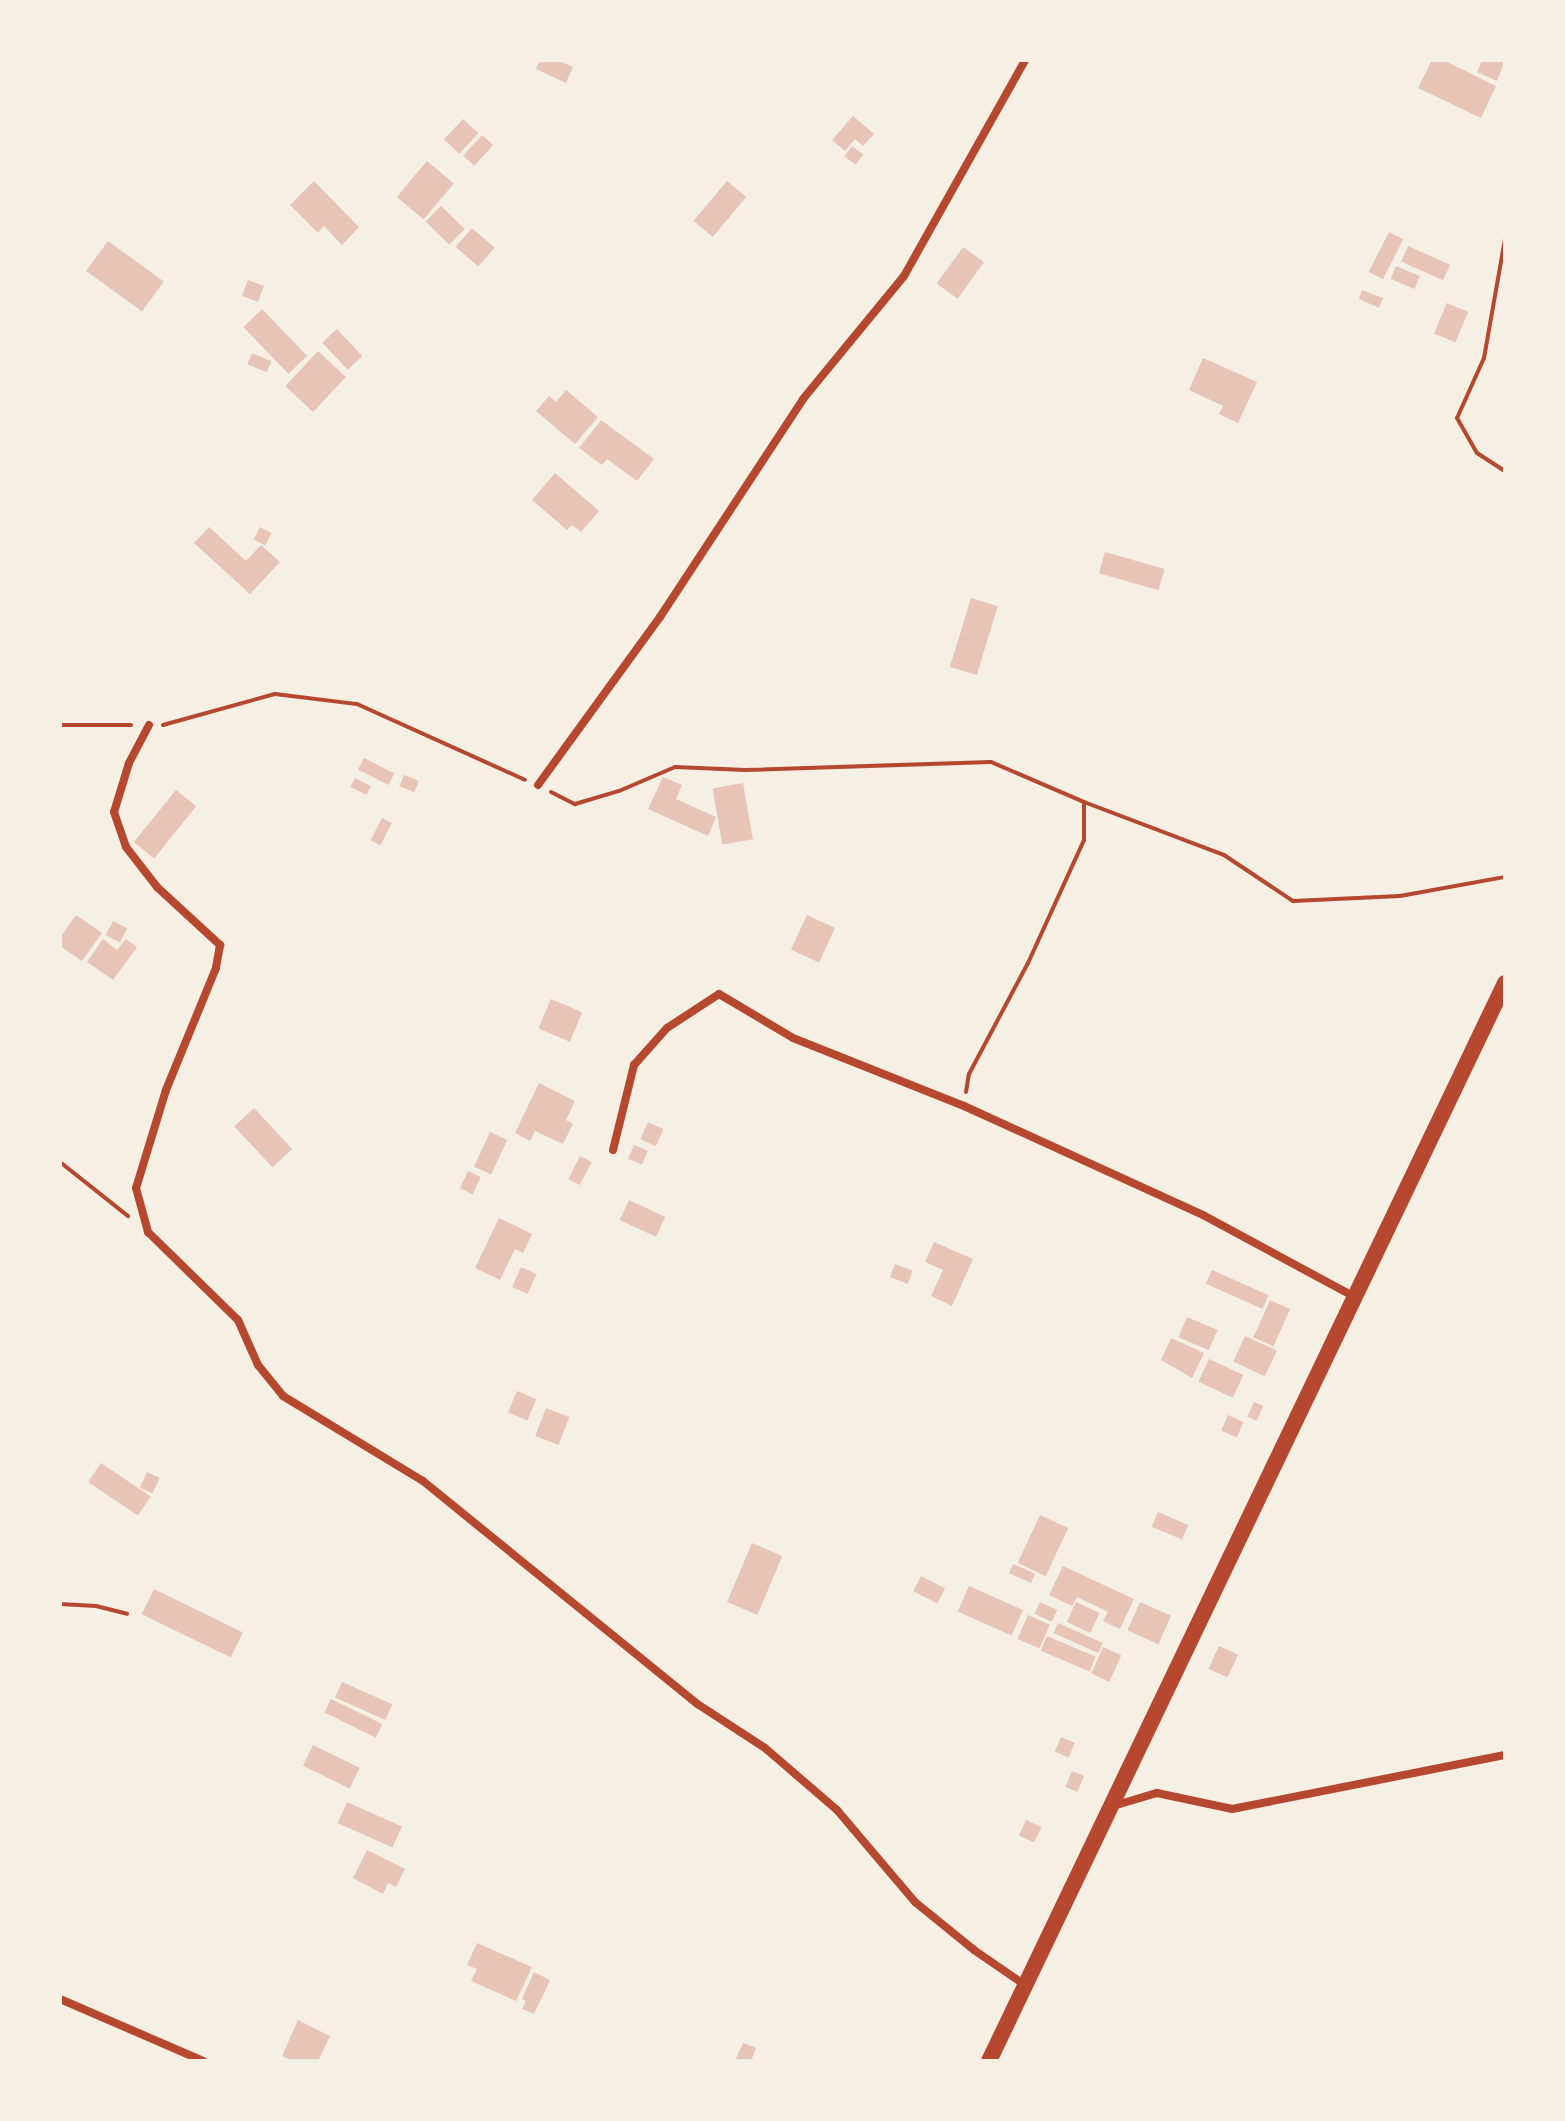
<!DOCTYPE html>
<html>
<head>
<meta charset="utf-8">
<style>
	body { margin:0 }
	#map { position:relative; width:1565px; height:2121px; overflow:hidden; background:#f6efe4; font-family:"DejaVu Sans",sans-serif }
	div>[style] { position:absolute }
	.building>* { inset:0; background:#e6c5b7; transform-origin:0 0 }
	.path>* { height:4px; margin:-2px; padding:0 2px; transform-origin:2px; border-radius:2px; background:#b5482f }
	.minor>* { height:8px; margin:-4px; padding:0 4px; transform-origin:4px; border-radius:4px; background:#b5482f }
	.secondary>* { height:16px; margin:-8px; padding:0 8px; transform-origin:8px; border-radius:8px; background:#b5482f }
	span { translate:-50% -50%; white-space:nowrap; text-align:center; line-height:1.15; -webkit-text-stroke:7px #f6efe4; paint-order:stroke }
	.frame { position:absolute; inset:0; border:62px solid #f6efe4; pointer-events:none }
</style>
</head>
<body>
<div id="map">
	<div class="building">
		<i style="clip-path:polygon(540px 60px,557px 60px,573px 67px,566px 83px,536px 69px)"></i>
		<i style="clip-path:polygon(1432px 60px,1443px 60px,1496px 86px,1481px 118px,1418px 88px)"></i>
		<i style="clip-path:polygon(1482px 60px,1505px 60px,1497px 81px,1477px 72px)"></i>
		<i style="clip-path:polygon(853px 116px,874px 134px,863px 146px,855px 139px,845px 151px,832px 140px)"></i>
		<i style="left:463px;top:119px;width:21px;height:28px;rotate:43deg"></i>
		<i style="left:482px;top:135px;width:15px;height:28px;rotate:42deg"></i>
		<i style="left:852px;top:146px;width:14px;height:13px;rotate:36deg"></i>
		<i style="left:427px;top:161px;width:35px;height:47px;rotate:40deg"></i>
		<i style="clip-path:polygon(314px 181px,359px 227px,342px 245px,324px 226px,318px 233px,290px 205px)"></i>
		<i style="left:727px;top:181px;width:25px;height:52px;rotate:40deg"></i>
		<i style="left:441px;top:206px;width:33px;height:22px;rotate:44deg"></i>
		<i style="left:472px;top:228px;width:30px;height:25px;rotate:41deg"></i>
		<i style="left:1389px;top:232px;width:16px;height:45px;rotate:27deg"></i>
		<i style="left:108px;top:241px;width:69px;height:37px;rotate:36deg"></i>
		<i style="left:1408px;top:246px;width:46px;height:17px;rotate:24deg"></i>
		<i style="left:963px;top:247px;width:26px;height:45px;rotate:36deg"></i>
		<i style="left:1396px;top:266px;width:26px;height:14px;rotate:23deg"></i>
		<i style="left:248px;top:280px;width:17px;height:17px;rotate:21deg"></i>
		<i style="clip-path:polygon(1362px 290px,1383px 298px,1379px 308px,1359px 299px)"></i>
		<i style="left:1447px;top:303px;width:23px;height:33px;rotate:23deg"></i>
		<i style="left:262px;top:309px;width:65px;height:26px;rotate:46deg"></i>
		<i style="left:337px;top:329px;width:37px;height:20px;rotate:47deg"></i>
		<i style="left:318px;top:351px;width:38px;height:48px;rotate:43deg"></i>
		<i style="left:252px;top:353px;width:21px;height:12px;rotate:23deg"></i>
		<i style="clip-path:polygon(1203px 358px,1257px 382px,1238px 423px,1219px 414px,1223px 406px,1189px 390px)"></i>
		<i style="clip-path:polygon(566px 390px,598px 417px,575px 444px,536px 411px,549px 396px,556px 402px)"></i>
		<i style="clip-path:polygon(601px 420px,654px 459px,637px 481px,607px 459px,602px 465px,579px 448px)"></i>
		<i style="clip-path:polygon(555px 473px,599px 511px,581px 532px,572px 525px,567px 530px,532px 500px)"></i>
		<i style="clip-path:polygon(209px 527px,246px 561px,261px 545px,280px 562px,250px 594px,194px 543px)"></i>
		<i style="left:260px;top:527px;width:13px;height:14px;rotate:27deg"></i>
		<i style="left:1105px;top:552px;width:62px;height:22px;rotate:16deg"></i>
		<i style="left:971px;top:598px;width:28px;height:72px;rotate:17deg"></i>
		<i style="left:364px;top:758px;width:34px;height:13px;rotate:27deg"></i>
		<i style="left:404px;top:775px;width:16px;height:12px;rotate:22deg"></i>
		<i style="clip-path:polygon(663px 777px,682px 785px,676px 799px,716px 817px,708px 836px,648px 809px)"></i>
		<i style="left:355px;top:778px;width:18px;height:10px;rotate:27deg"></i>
		<i style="left:743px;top:783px;width:57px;height:31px;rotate:80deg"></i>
		<i style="left:176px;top:790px;width:26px;height:67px;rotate:39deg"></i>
		<i style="left:382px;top:818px;width:11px;height:25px;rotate:27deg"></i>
		<i style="clip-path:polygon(76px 915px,102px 933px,82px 961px,60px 946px,60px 938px)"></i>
		<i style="left:807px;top:915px;width:31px;height:38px;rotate:25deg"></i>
		<i style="left:113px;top:921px;width:16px;height:16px;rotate:27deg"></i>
		<i style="clip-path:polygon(103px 939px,117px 950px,126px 939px,137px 947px,113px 980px,87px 962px)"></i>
		<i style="left:551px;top:999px;width:34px;height:32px;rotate:23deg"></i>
		<i style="clip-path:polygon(539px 1083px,575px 1101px,566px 1120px,573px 1124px,563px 1144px,535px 1131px,530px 1141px,515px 1133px)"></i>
		<i style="left:254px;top:1108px;width:56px;height:27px;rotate:47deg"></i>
		<i style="left:648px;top:1122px;width:17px;height:19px;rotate:24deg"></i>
		<i style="left:490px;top:1132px;width:19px;height:38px;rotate:25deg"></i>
		<i style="left:634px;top:1145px;width:15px;height:15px;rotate:23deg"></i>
		<i style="left:580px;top:1156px;width:13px;height:26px;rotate:27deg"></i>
		<i style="left:468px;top:1171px;width:14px;height:19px;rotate:25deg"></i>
		<i style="left:629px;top:1200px;width:40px;height:22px;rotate:25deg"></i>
		<i style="clip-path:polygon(499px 1218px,532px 1234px,523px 1253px,515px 1249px,500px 1280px,475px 1268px)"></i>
		<i style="clip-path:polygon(934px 1242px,973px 1259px,952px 1306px,931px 1296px,943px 1270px,925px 1262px)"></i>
		<i style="left:895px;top:1264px;width:19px;height:14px;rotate:21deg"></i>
		<i style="left:521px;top:1267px;width:17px;height:22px;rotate:24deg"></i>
		<i style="left:1212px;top:1270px;width:62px;height:15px;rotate:24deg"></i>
		<i style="left:1270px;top:1300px;width:22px;height:41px;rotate:24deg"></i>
		<i style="left:1187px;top:1317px;width:33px;height:22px;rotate:23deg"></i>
		<i style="left:1245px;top:1336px;width:35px;height:28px;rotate:25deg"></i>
		<i style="clip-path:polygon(1171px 1338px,1204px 1353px,1192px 1378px,1161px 1360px)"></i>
		<i style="left:1209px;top:1359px;width:38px;height:25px;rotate:25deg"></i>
		<i style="left:517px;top:1391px;width:21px;height:23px;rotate:23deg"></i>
		<i style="left:1254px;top:1402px;width:10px;height:16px;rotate:24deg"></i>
		<i style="left:546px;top:1408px;width:25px;height:30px;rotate:21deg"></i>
		<i style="left:1228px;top:1415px;width:17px;height:17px;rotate:24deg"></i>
		<i style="left:101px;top:1463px;width:60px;height:23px;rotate:34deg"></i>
		<i style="left:147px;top:1472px;width:14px;height:17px;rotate:25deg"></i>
		<i style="left:1158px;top:1512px;width:33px;height:16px;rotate:23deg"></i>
		<i style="left:1040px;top:1515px;width:31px;height:53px;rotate:25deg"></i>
		<i style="left:752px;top:1543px;width:33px;height:64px;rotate:23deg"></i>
		<i style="left:1013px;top:1564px;width:24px;height:10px;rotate:24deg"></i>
		<i style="clip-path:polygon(1063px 1566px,1134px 1599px,1120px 1629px,1103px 1621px,1108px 1612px,1077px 1597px,1072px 1606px,1049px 1595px)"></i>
		<i style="left:921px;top:1576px;width:27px;height:17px;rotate:27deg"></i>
		<i style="left:969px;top:1586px;width:59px;height:28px;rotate:24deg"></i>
		<i style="left:154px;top:1589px;width:99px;height:28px;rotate:26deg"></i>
		<i style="left:1040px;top:1602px;width:19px;height:13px;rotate:25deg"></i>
		<i style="left:1076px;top:1602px;width:26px;height:22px;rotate:25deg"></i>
		<i style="left:1140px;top:1602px;width:34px;height:31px;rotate:24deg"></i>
		<i style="left:1028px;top:1615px;width:24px;height:26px;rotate:24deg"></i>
		<i style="left:1058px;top:1623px;width:49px;height:11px;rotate:24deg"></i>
		<i style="left:1047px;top:1636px;width:53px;height:16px;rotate:23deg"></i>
		<i style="left:1219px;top:1646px;width:21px;height:25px;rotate:25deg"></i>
		<i style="left:1103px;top:1647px;width:20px;height:29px;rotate:24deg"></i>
		<i style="left:342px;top:1682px;width:55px;height:17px;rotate:24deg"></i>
		<i style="left:331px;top:1699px;width:57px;height:15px;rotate:26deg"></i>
		<i style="left:1061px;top:1737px;width:15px;height:16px;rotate:23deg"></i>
		<i style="left:313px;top:1745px;width:52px;height:23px;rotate:26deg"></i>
		<i style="left:1072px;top:1771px;width:13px;height:17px;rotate:23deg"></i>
		<i style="left:347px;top:1802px;width:60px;height:23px;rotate:24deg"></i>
		<i style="left:1026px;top:1820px;width:17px;height:17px;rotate:25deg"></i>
		<i style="clip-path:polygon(367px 1850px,405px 1869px,396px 1887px,388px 1883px,383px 1894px,353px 1878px)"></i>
		<i style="clip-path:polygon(477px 1943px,532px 1967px,516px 2001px,471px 1981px,477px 1969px,467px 1965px)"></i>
		<i style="clip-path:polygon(534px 1972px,550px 1980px,534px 2014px,522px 2009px,526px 2001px,522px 1999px)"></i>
		<i style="clip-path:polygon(298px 2020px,330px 2036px,318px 2061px,293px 2061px,282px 2056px)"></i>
		<i style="clip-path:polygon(743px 2043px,756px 2048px,751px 2061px,735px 2061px)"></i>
	</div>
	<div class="path">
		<i style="left:1505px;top:239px;width:121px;rotate:100deg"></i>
		<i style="left:1484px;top:358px;width:66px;rotate:114.2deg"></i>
		<i style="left:1457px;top:418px;width:40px;rotate:60.3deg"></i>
		<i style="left:1477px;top:453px;width:33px;rotate:33deg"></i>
		<i style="left:60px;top:725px;width:71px"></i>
		<i style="left:163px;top:725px;width:116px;rotate:-15.5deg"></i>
		<i style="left:275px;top:694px;width:83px;rotate:7deg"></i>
		<i style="left:357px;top:704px;width:184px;rotate:24.3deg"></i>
		<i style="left:551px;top:792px;width:27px;rotate:27deg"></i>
		<i style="left:575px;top:804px;width:46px;rotate:-16.5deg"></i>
		<i style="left:619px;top:791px;width:61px;rotate:-23.2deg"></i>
		<i style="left:675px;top:767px;width:71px;rotate:2.4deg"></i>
		<i style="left:746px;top:770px;width:245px;rotate:-1.9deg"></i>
		<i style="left:991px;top:762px;width:101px;rotate:23.3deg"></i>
		<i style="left:1084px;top:802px;width:150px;rotate:20.7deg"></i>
		<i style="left:1224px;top:855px;width:83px;rotate:33.7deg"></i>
		<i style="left:1293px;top:901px;width:107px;rotate:-2.7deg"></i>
		<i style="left:1400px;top:896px;width:107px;rotate:-10.3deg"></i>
		<i style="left:966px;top:1092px;width:18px;rotate:-81deg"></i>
		<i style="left:969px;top:1074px;width:126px;rotate:-62deg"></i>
		<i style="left:1028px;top:963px;width:135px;rotate:-65.5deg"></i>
		<i style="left:1084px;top:840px;width:36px;rotate:-90deg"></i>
		<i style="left:60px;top:1162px;width:87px;rotate:38.5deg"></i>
		<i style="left:60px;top:1604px;width:36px;rotate:3deg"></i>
		<i style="left:96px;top:1606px;width:32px;rotate:14deg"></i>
	</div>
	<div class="minor">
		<i style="left:149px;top:725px;width:43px;rotate:117.8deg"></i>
		<i style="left:129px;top:763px;width:51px;rotate:107deg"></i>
		<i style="left:114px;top:812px;width:37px;rotate:71deg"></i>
		<i style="left:126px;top:847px;width:51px;rotate:52.2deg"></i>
		<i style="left:157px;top:887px;width:86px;rotate:42.6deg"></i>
		<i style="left:220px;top:945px;width:23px;rotate:100deg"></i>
		<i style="left:216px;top:968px;width:132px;rotate:112.3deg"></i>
		<i style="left:166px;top:1090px;width:102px;rotate:107deg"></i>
		<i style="left:136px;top:1188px;width:46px;rotate:74.7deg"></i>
		<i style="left:148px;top:1232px;width:126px;rotate:44.4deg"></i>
		<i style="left:238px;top:1320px;width:49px;rotate:66deg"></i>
		<i style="left:258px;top:1365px;width:40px;rotate:51deg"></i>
		<i style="left:283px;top:1396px;width:164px;rotate:31.3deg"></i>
		<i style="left:423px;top:1481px;width:355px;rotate:39.1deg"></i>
		<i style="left:699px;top:1705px;width:79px;rotate:33.1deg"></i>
		<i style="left:765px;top:1748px;width:95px;rotate:40.7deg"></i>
		<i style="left:837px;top:1810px;width:121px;rotate:49.7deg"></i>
		<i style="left:915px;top:1902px;width:76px;rotate:39.1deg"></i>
		<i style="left:974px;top:1950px;width:62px;rotate:34.5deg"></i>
		<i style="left:538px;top:785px;width:208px;rotate:-54deg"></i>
		<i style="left:660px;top:617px;width:261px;rotate:-56.7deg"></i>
		<i style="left:803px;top:399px;width:159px;rotate:-50.6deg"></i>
		<i style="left:904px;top:276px;width:248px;rotate:-60.7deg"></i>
		<i style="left:613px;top:1150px;width:88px;rotate:-76.1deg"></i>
		<i style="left:634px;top:1065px;width:50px;rotate:-48.3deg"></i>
		<i style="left:667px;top:1028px;width:62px;rotate:-33.2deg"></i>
		<i style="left:719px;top:994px;width:86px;rotate:30.7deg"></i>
		<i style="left:793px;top:1038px;width:184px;rotate:21.7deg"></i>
		<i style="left:964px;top:1106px;width:263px;rotate:24.5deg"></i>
		<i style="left:1203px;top:1215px;width:170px;rotate:28.4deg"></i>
		<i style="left:1113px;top:1806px;width:46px;rotate:-16.5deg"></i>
		<i style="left:1157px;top:1793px;width:77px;rotate:12deg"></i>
		<i style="left:1232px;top:1809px;width:278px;rotate:-11.2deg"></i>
		<i style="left:60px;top:1999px;width:156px;rotate:23.4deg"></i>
	</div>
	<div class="secondary">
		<i style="left:989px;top:2061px;width:1195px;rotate:-64.42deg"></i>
	</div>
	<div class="frame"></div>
</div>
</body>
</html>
